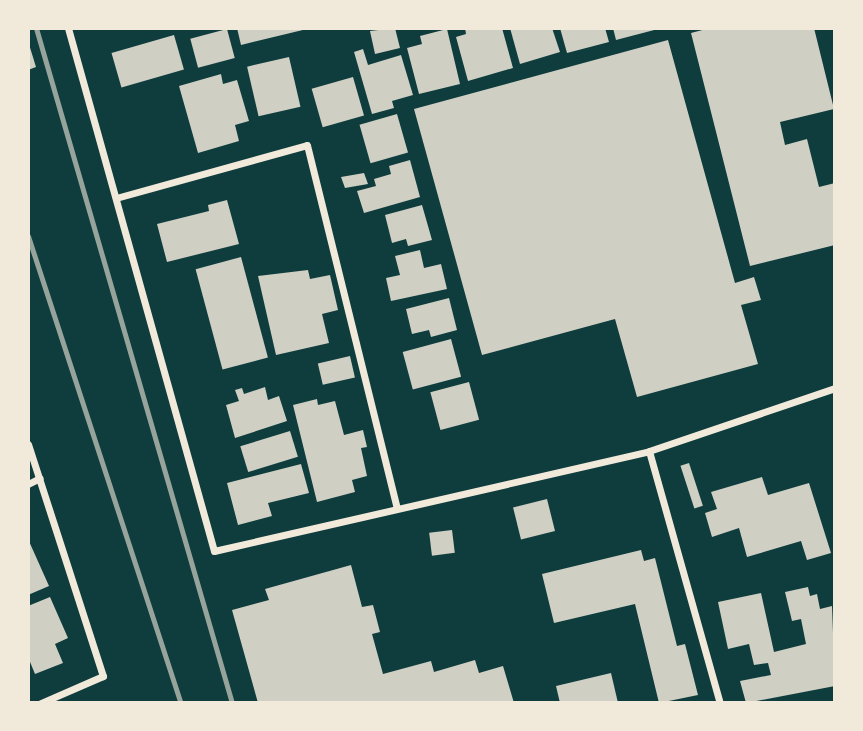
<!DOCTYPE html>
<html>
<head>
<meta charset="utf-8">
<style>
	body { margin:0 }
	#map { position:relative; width:863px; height:731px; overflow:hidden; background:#0f3d3e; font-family:"Source Sans 3",sans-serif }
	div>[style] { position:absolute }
	.building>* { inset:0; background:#cfcfc3; transform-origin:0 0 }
	.minor>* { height:7px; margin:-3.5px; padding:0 3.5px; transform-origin:3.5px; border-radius:3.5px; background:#f1e9da }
	.rail>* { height:5px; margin:-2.5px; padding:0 2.5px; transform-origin:2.5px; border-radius:2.5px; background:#97a49c }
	span { translate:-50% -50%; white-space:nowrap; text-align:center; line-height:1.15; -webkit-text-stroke:5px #f1e9da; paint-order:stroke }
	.frame { position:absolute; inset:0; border:30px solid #f1e9da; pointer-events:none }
</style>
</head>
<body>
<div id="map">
	<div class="building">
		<i style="clip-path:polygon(237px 28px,306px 28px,307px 29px,241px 45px)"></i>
		<i style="clip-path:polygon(395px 28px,400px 48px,375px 54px,370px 31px)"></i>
		<i style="clip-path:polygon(465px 28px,502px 28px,513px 68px,468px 81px,456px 37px,466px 34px)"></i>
		<i style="clip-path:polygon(510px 28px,552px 28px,560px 52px,520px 64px)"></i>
		<i style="clip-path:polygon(560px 28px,605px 28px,609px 42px,567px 53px)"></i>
		<i style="clip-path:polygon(613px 28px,658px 28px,658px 29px,616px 40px)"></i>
		<i style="clip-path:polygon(710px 28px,814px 28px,834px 109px,780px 122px,785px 145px,807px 139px,819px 187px,835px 183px,835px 245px,750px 266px,691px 33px)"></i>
		<i style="left:227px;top:29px;width:30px;height:38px;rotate:75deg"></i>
		<i style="clip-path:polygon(447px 29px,460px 84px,419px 94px,407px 48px,422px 44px,420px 36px)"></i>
		<i style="left:174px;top:35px;width:36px;height:65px;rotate:74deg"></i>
		<i style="clip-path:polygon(668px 40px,735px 283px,754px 277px,761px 300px,741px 305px,758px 364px,637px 397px,615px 319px,482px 355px,414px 109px)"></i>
		<i style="clip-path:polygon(28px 41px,36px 67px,28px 70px)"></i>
		<i style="clip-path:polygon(363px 49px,368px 65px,401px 55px,413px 95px,392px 101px,394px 108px,372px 114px,354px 52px)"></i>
		<i style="left:289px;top:57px;width:51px;height:43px;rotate:77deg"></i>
		<i style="clip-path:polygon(221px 74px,223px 84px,237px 80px,249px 121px,235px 125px,239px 141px,198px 153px,179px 86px)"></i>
		<i style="left:353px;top:77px;width:40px;height:43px;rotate:74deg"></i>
		<i style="left:397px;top:114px;width:40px;height:39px;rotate:74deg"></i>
		<i style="clip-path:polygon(410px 160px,420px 197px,364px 213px,357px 191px,376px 186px,374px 179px,391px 174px,389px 166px)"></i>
		<i style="clip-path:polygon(364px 173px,368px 184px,345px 188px,341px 177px)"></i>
		<i style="clip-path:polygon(227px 200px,239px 244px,167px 262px,157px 224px,209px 211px,208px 205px)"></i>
		<i style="clip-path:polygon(422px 205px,432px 240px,408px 246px,406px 239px,392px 243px,385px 215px)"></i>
		<i style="clip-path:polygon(420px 250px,424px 268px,441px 264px,447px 289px,391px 301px,386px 278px,400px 275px,395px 256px)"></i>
		<i style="left:241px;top:257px;width:104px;height:47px;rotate:75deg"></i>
		<i style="clip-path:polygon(308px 270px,310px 279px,330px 275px,338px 310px,322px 314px,329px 343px,276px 355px,258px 276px)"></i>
		<i style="clip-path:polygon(449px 298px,457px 330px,431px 337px,429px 330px,412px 334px,406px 309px)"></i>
		<i style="left:451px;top:339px;width:39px;height:50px;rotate:75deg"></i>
		<i style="left:350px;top:356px;width:22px;height:33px;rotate:77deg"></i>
		<i style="left:469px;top:382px;width:39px;height:40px;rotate:75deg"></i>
		<i style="clip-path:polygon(265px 387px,268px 400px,279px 396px,287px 421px,235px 438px,226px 405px,239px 401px,235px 390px,242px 388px,244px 394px)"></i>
		<i style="clip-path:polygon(317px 399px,318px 405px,335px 401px,344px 435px,363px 430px,367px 447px,361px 448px,367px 476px,352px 480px,355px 492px,317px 502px,293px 405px)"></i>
		<i style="left:290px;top:431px;width:27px;height:52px;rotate:73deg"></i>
		<i style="left:689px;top:463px;width:45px;height:9px;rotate:72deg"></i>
		<i style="clip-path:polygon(301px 464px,309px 493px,268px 503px,272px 516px,238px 525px,227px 483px)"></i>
		<i style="clip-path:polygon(762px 477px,768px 495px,809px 483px,831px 553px,807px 560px,801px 541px,747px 557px,739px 528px,712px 537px,705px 513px,717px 509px,711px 492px)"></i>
		<i style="left:547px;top:499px;width:33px;height:35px;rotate:76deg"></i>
		<i style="left:452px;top:530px;width:23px;height:23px;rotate:83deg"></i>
		<i style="clip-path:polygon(28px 539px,49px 586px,28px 595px)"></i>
		<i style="clip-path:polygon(641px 550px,644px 561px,655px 558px,677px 646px,685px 644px,698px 695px,659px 703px,635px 604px,554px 623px,542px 574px)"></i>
		<i style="clip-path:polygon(351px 565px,362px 607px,373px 605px,380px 632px,372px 634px,383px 674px,431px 661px,434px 672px,475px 660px,479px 673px,503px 666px,514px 703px,258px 703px,232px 610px,269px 600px,265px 589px)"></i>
		<i style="clip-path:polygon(808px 587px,810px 596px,817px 594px,820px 609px,832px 606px,835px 686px,746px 703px,740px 681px,771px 675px,768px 663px,754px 665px,749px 644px,728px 649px,718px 602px,761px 593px,774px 652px,806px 644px,801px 619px,792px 621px,785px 592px)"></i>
		<i style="clip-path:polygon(50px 597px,68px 638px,55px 644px,63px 663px,35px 674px,28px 657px,28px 606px)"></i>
		<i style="clip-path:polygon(611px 673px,618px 703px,560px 703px,556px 686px)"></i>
	</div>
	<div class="minor">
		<i style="left:68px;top:28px;width:543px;rotate:74.4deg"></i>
		<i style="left:214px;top:551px;width:446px;rotate:-12.9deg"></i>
		<i style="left:649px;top:451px;width:196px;rotate:-18.7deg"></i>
		<i style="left:116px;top:198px;width:198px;rotate:-15.5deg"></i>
		<i style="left:307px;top:145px;width:374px;rotate:76.1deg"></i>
		<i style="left:28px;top:444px;width:244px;rotate:72.1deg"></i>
		<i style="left:103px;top:676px;width:68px;rotate:156.5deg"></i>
		<i style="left:649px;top:451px;width:262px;rotate:74.3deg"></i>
		<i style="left:28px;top:484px;width:13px;rotate:-27deg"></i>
	</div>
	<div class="rail">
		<i style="left:36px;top:28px;width:703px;rotate:73.81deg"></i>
		<i style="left:28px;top:236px;width:491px;rotate:71.9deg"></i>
	</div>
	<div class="frame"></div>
</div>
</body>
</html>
